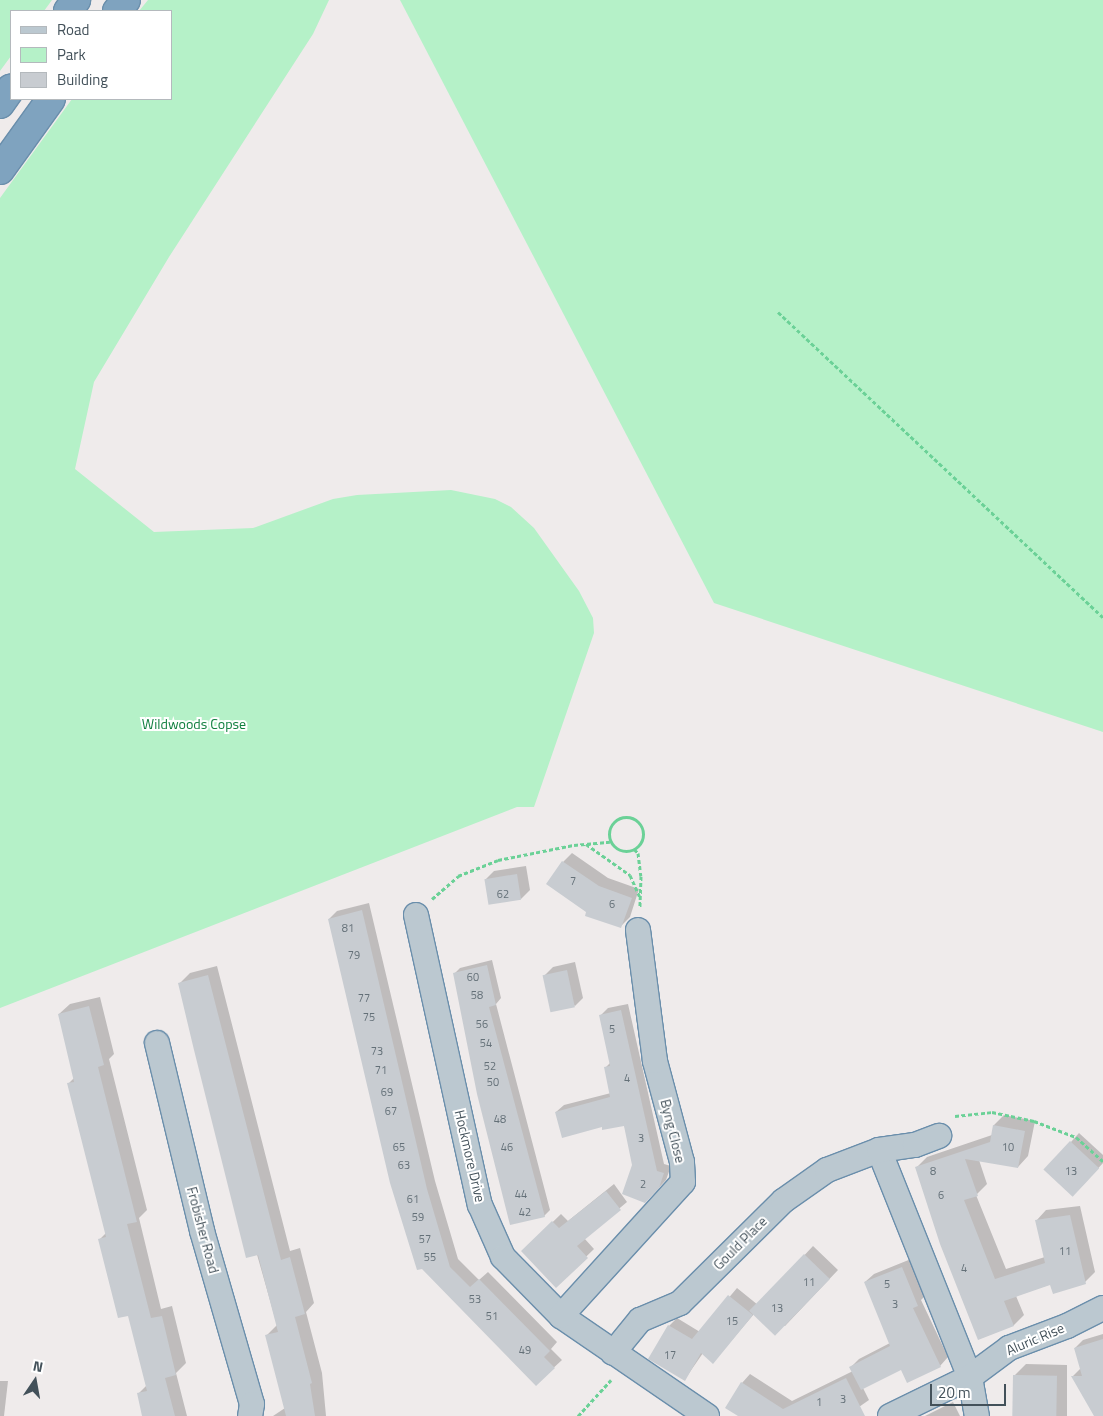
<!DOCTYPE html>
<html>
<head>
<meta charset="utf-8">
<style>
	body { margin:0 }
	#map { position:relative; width:1103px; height:1416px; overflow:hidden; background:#efebeb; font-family:"Titillium Web",sans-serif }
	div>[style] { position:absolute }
	.green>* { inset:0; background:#b5f1c8 }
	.shadow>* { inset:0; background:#0003 }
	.building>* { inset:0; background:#c8ccd1; transform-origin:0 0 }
	.path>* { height:3px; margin-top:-1.5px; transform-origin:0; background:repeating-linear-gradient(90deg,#6bd197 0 4px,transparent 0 6.5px) }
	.path>.ring { margin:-1.5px; padding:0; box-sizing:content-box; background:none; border:3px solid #6bd197; border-radius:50% }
	.roads { filter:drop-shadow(1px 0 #6a8eab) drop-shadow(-1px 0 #6a8eab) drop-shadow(0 1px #6a8eab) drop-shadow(0 -1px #6a8eab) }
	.street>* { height:24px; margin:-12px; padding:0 12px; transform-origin:12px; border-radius:12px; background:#bbc8d0 }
	.highway>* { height:28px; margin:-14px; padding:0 14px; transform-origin:14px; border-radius:14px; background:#7fa3bf }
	span { translate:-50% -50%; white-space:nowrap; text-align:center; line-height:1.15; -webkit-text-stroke:4px #fff; paint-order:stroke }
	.number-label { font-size:11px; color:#647078 }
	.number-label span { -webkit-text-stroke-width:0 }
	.park-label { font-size:14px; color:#107f3f }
	.street-label { font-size:14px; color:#43515a }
	.legend { position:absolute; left:10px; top:10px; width:162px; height:90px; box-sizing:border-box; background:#fff; border:1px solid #b4b9bd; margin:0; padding:6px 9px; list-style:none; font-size:15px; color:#43515a }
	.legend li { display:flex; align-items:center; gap:10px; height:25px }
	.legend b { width:25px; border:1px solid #b4b9bd }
	.north { position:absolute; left:10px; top:1356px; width:50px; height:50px; -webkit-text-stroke:4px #fff; paint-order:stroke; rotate:12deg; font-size:14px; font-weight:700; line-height:20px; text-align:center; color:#43515a }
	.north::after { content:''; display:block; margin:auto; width:18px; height:22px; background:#43515a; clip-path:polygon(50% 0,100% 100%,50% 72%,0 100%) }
	.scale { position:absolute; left:930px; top:1384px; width:76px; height:22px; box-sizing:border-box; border:2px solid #43515a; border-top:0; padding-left:6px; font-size:15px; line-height:18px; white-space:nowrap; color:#43515a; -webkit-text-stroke:4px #fff; paint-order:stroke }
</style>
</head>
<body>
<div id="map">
	<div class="green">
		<i style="clip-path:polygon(0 0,52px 0,44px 11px,11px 11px,11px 56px,0 71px)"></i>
		<i style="clip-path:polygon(148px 0,329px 0,313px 34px,169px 257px,94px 382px,75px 469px,154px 532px,253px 528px,333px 499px,357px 495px,451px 490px,495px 499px,511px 507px,534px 528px,579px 591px,593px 618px,594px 633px,534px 807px,517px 807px,0 1008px,0 198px,72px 99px,171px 99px,171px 11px,139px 11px)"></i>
		<i style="clip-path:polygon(400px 0,1103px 0,1103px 732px,714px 603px)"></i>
	</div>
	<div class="shadow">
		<i style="clip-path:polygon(572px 853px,608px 878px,639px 889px,630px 917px,621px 926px,588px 911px,563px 862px)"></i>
		<i style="clip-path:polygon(526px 866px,530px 890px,521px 899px,485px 880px,494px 871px)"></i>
		<i style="clip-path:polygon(369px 903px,435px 1181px,458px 1259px,479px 1280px,488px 1272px,557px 1342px,551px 1349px,562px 1360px,536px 1384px,423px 1267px,329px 919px,337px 911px)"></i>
		<i style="clip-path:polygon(492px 960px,501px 998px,496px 1004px,550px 1210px,544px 1216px,454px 974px,460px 968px)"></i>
		<i style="clip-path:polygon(575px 962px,583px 998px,575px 1006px,544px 976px,553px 967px)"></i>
		<i style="clip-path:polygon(217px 966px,290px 1251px,300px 1248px,314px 1303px,306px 1312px,322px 1373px,326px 1416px,273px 1416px,285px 1408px,267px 1335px,277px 1325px,180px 983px,190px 973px)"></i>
		<i style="clip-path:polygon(100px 997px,114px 1054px,109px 1059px,147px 1210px,139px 1218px,161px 1309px,172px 1306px,186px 1363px,176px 1373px,187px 1416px,144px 1416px,138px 1394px,147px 1385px,129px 1314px,99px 1240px,106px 1233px,68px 1084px,75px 1077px,59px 1014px,70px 1004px)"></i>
		<i style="clip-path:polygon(628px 1004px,664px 1164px,671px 1166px,666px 1180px,653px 1194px,634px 1165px,624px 1124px,602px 1126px,556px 1112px,564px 1105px,611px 1093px,605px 1068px,611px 1062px,600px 1016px,608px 1008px)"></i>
		<i style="clip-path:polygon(1004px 1115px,1035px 1121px,1028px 1156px,1018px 1167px,979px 1160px,987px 1184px,976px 1195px,1006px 1269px,1045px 1257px,1036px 1221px,1046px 1210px,1080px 1206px,1095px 1272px,1085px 1282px,1051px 1284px,1016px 1296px,1024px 1315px,1014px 1325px,979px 1339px,917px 1167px,927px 1157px,992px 1135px,994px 1125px)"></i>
		<i style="clip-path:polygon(1079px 1133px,1103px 1155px,1103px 1163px,1082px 1186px,1071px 1142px)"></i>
		<i style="clip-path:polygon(614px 1184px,627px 1202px,584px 1238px,594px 1249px,556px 1286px,523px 1251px,561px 1214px,568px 1221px)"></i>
		<i style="clip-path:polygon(813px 1246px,838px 1270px,785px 1326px,754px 1314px,720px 1354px,703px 1353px,685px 1379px,669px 1326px,677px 1318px,700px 1332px,737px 1288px,758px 1305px)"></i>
		<i style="clip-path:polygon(911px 1259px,925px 1296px,921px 1300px,948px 1357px,940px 1366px,901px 1368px,863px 1388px,869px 1400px,846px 1416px,740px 1416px,742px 1383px,750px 1374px,792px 1401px,853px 1371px,851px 1367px,859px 1359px,890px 1343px,865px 1282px,874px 1274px)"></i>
		<i style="clip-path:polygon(1103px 1334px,1103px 1416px,1095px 1416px,1073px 1376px,1081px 1368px,1075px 1348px,1083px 1340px)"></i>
		<i style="clip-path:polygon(1026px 1364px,1067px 1365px,1067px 1416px,1014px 1416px,1014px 1376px)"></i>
		<i style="clip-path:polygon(0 1381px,8px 1381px,4px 1416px,0 1416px)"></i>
		<i style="clip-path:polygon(953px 1402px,960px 1416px,925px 1416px)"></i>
	</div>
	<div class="building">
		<i style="clip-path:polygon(562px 861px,599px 886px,632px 898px,621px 928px,585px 916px,586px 912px,546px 884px)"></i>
		<i style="left:517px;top:874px;width:26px;height:33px;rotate:81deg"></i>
		<i style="clip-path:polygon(362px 910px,427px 1189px,450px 1267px,470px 1287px,479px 1279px,550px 1351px,544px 1357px,555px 1368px,536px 1386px,422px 1269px,417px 1270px,390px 1183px,328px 919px)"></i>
		<i style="clip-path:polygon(487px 965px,496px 1005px,489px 1007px,545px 1217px,510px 1225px,477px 1094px,453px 973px)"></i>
		<i style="left:567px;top:970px;width:38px;height:25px;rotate:78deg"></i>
		<i style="clip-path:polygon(208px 975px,281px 1260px,290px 1257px,305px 1314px,295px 1317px,312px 1383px,310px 1384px,315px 1416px,286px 1416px,265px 1335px,278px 1332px,258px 1255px,246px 1258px,194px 1050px,178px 983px)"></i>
		<i style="clip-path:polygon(89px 1006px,104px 1065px,98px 1067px,137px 1222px,127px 1224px,151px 1318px,162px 1316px,176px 1375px,165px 1378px,175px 1416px,142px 1416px,137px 1393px,147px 1391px,128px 1316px,118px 1318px,98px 1239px,106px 1237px,67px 1083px,74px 1082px,58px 1014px)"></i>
		<i style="clip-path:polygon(621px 1010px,657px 1171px,664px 1173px,659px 1188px,645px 1203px,622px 1194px,632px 1165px,624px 1126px,602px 1130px,602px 1127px,562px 1138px,555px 1112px,610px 1097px,604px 1067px,610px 1066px,599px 1015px)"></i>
		<i style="clip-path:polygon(993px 1125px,1025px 1131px,1018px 1168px,965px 1159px,978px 1196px,964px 1200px,995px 1279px,1045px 1263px,1035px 1220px,1070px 1215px,1086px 1284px,1053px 1294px,1050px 1285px,1004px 1301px,1014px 1326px,978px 1340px,940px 1244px,915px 1167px,990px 1142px)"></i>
		<i style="left:1070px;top:1141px;width:40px;height:39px;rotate:43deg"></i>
		<i style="clip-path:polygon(606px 1191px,621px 1210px,577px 1246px,588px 1258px,556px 1288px,521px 1251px,552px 1221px,559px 1228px)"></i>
		<i style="left:804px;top:1254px;width:36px;height:79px;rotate:44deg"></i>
		<i style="clip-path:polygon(902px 1267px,918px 1306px,913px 1308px,941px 1367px,907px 1383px,901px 1370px,861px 1390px,849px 1367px,890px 1346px,864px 1282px)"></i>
		<i style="clip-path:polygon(728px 1295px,753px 1315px,713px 1364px,701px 1353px,685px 1381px,648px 1359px,668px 1325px,692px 1339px)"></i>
		<i style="clip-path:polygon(1103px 1339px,1103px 1416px,1094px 1416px,1071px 1376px,1082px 1376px,1074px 1348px)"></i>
		<i style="left:1013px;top:1375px;width:44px;height:41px;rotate:1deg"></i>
		<i style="clip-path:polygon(846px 1378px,865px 1416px,738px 1416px,725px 1408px,741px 1382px,783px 1409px)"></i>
	</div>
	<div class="path">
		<i style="left:778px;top:312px;width:446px;rotate:43.2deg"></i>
		<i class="ring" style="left:609px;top:817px;width:31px;height:31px"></i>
		<i style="left:586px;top:844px;width:54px;rotate:35.2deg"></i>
		<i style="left:630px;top:875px;width:24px;rotate:66deg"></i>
		<i style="left:634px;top:849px;width:6px;rotate:45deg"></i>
		<i style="left:638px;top:853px;width:23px;rotate:83deg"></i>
		<i style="left:641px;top:876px;width:31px;rotate:92deg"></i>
		<i style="left:432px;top:899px;width:35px;rotate:-41deg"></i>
		<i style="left:458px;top:876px;width:43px;rotate:-21.8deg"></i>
		<i style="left:498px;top:860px;width:77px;rotate:-11.2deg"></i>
		<i style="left:574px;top:845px;width:36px;rotate:-5deg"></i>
		<i style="left:955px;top:1116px;width:37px;rotate:-6deg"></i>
		<i style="left:992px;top:1112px;width:43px;rotate:12.1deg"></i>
		<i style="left:1034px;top:1121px;width:45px;rotate:20.9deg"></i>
		<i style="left:1076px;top:1137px;width:36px;rotate:42deg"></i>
		<i style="left:578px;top:1416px;width:49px;rotate:-47.5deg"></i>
	</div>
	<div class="roads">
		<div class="street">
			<i style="left:416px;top:915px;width:297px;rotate:77.6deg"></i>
			<i style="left:480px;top:1205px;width:57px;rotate:66.1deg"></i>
			<i style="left:503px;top:1257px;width:83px;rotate:45.5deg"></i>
			<i style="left:561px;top:1316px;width:177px;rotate:34.4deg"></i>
			<i style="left:157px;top:1043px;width:193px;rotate:76.5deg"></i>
			<i style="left:202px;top:1231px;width:180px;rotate:73.9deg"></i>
			<i style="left:252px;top:1404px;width:12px;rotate:99deg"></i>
			<i style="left:879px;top:1150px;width:245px;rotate:68.2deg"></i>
			<i style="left:970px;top:1377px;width:40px;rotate:80deg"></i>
			<i style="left:561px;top:1316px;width:181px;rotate:-47.7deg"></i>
			<i style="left:683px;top:1182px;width:20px;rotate:-93deg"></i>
			<i style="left:682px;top:1162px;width:105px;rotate:-105deg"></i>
			<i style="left:655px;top:1061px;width:132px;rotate:-97.4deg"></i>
			<i style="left:613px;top:1353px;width:43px;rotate:-50.7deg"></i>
			<i style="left:640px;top:1320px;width:43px;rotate:-23deg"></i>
			<i style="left:680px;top:1303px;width:145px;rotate:-44.7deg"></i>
			<i style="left:783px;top:1201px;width:54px;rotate:-35.2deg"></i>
			<i style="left:827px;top:1170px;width:56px;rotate:-21deg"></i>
			<i style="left:879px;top:1150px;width:36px;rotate:-8deg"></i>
			<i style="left:915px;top:1145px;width:26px;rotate:-21deg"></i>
			<i style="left:890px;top:1416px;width:89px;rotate:-26deg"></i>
			<i style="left:970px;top:1377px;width:49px;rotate:-36.6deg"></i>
			<i style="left:1009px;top:1348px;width:62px;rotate:-20.8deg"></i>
			<i style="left:1067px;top:1326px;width:40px;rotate:-26.6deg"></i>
		</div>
		<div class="highway">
			<i style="left:68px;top:11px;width:14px;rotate:-54deg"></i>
			<i style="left:117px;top:11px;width:14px;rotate:-51deg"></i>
			<i style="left:0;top:104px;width:19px;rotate:-55deg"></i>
			<i style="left:0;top:170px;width:87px;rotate:-54.3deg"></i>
		</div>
	</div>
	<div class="number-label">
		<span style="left:573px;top:881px">7</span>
		<span style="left:503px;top:894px">62</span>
		<span style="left:612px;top:904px">6</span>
		<span style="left:348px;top:928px">81</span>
		<span style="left:354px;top:955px">79</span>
		<span style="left:473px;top:977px">60</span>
		<span style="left:477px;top:995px">58</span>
		<span style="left:364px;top:998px">77</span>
		<span style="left:369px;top:1017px">75</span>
		<span style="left:482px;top:1024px">56</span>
		<span style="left:612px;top:1029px">5</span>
		<span style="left:486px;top:1043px">54</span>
		<span style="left:377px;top:1051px">73</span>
		<span style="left:490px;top:1066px">52</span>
		<span style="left:381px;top:1070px">71</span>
		<span style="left:627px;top:1078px">4</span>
		<span style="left:493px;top:1082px">50</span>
		<span style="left:387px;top:1092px">69</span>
		<span style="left:391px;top:1111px">67</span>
		<span style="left:500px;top:1119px">48</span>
		<span style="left:641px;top:1138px">3</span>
		<span style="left:399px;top:1147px">65</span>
		<span style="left:507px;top:1147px">46</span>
		<span style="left:1008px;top:1147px">10</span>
		<span style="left:404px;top:1165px">63</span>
		<span style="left:933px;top:1171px">8</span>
		<span style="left:1071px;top:1171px">13</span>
		<span style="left:643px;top:1184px">2</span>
		<span style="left:521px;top:1194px">44</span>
		<span style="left:941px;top:1195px">6</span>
		<span style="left:413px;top:1199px">61</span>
		<span style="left:525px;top:1212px">42</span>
		<span style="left:418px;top:1217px">59</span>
		<span style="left:425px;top:1239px">57</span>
		<span style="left:1065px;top:1251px">11</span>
		<span style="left:430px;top:1257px">55</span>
		<span style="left:964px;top:1268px">4</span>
		<span style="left:809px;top:1282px">11</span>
		<span style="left:887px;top:1284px">5</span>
		<span style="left:475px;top:1299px">53</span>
		<span style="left:895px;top:1304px">3</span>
		<span style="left:777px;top:1308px">13</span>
		<span style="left:492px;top:1316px">51</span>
		<span style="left:732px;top:1321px">15</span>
		<span style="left:525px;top:1350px">49</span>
		<span style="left:670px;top:1355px">17</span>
		<span style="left:843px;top:1399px">3</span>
		<span style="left:819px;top:1402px">1</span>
	</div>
	<div class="park-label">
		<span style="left:194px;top:724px">Wildwoods Copse</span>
	</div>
	<div class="street-label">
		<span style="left:673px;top:1131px;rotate:76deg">Byng Close</span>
		<span style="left:470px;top:1156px;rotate:77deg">Hockmore Drive</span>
		<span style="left:203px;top:1230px;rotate:75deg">Frobisher Road</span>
		<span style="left:740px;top:1243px;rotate:-45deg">Gould Place</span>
		<span style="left:1035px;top:1339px;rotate:-23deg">Aluric Rise</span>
	</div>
	<ul class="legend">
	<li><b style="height:6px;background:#bbc8d0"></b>Road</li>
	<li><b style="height:14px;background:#b5f1c8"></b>Park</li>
	<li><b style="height:14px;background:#c8ccd1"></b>Building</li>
	</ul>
	<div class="north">N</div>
	<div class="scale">20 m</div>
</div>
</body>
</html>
